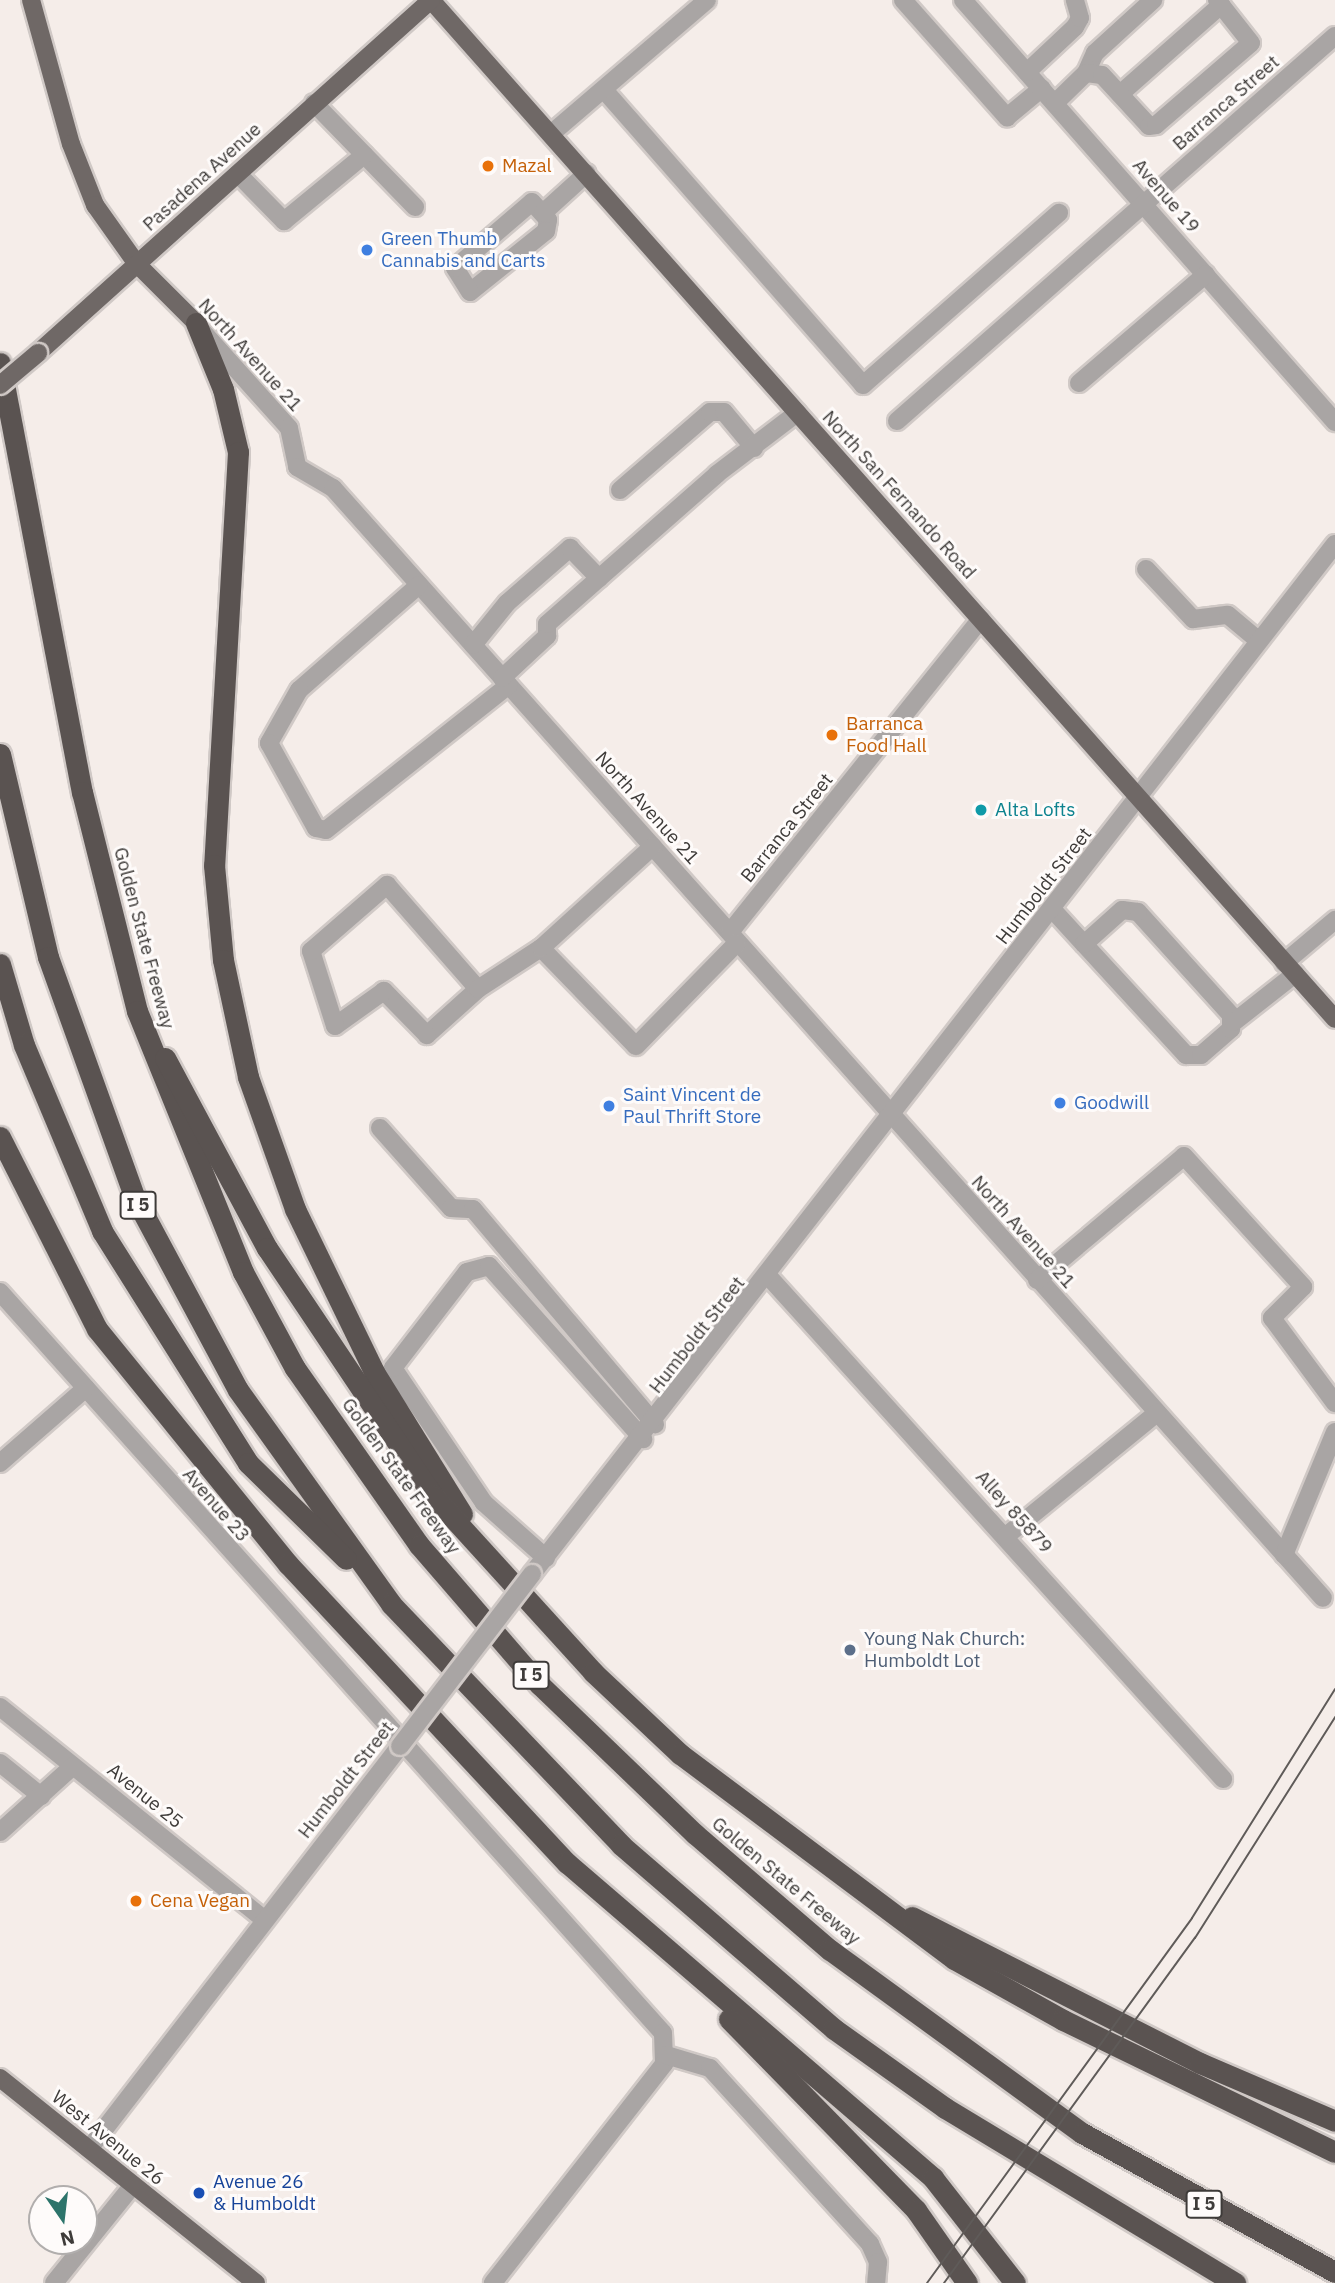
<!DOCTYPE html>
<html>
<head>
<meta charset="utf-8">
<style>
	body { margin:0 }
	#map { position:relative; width:1335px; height:2283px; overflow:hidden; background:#f5ede9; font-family:"IBM Plex Sans",sans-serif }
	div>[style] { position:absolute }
	.roads { filter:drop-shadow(2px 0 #d0c9c6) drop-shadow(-2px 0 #d0c9c6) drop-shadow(0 2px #d0c9c6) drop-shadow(0 -2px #d0c9c6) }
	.minor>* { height:18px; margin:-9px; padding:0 9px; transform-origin:9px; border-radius:9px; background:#a9a5a4 }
	.major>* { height:18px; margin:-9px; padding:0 9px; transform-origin:9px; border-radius:9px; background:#6f6866 }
	.highway>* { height:21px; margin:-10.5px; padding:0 10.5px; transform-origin:10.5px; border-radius:10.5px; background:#5a5351 }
	.tram>* { height:2px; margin:-1px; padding:0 1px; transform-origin:1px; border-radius:1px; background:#5f5b59 }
	.bridges { filter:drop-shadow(2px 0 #d0c9c6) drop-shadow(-2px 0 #d0c9c6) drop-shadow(0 2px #d0c9c6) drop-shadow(0 -2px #d0c9c6) }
	.minor-bridge>* { height:18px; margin:-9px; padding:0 9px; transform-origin:9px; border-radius:9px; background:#a9a5a4 }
	.major-bridge>* { height:18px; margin:-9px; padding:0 9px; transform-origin:9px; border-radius:9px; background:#6f6866 }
	.dots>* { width:19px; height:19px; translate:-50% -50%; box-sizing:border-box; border:4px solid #fefbfa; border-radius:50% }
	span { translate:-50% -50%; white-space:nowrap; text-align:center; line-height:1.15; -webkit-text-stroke:6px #fefbfa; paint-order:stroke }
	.shield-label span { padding:2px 5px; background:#fefbfa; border:2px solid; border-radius:5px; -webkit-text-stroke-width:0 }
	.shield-label { font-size:18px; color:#3e3b39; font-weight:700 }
	.street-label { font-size:19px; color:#3e3b39 }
	.food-label { font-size:19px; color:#c56008 }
	.left { translate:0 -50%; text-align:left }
	.shop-label { font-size:19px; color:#366cbe }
	.culture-label { font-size:19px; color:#0d838f }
	.service-label { font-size:19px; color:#4e5e75 }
	.transit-label { font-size:19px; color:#164399 }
	.north { position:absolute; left:28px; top:2185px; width:70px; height:70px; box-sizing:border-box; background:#fefbfa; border:2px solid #b1aead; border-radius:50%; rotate:166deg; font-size:19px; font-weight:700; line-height:28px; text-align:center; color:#3e3b39 }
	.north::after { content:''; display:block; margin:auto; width:24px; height:32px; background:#2d746b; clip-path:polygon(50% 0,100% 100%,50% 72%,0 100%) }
</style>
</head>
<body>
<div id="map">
	<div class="roads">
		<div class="minor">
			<i style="left:903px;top:0;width:157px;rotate:48.4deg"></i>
			<i style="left:1007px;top:117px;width:45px;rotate:-39.6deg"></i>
			<i style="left:963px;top:0;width:563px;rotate:48.6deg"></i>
			<i style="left:1027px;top:72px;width:66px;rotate:-43.2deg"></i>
			<i style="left:1075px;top:27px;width:10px;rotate:-61deg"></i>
			<i style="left:1080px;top:18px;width:19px;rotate:-106deg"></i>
			<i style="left:1086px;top:73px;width:22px;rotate:-66deg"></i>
			<i style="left:1095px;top:53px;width:79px;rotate:-42.4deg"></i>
			<i style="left:605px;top:91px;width:391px;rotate:48.7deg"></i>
			<i style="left:863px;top:385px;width:261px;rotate:-41.3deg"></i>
			<i style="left:1120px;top:94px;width:135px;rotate:-41.4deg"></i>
			<i style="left:314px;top:103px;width:145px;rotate:45.8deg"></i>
			<i style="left:1055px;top:103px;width:43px;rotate:-44.1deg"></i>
			<i style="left:1086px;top:73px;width:16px;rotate:7deg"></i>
			<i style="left:1102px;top:75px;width:69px;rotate:47.3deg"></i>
			<i style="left:1149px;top:126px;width:7px;rotate:-8deg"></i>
			<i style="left:1156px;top:125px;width:125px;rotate:-40.8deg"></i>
			<i style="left:1251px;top:43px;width:55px;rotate:-128.3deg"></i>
			<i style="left:552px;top:133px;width:204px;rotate:-40.6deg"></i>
			<i style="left:238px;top:174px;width:66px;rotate:45.6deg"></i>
			<i style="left:284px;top:221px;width:104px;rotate:-39.5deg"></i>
			<i style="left:532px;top:202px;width:24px;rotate:48deg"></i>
			<i style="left:548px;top:220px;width:11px;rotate:100deg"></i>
			<i style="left:546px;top:231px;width:97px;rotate:141.2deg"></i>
			<i style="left:470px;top:292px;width:28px;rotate:-122deg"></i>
			<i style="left:455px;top:268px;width:101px;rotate:-40.6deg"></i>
			<i style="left:543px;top:213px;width:59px;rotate:-42.3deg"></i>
			<i style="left:202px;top:331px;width:130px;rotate:48.1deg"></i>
			<i style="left:289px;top:428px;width:40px;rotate:78deg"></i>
			<i style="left:297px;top:467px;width:42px;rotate:30.3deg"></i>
			<i style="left:333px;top:488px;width:1487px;rotate:48.27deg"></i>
			<i style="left:1079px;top:383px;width:167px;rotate:-40.6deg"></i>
			<i style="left:897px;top:421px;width:583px;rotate:-41.32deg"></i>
			<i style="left:620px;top:490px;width:119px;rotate:-40.9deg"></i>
			<i style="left:710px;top:412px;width:14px"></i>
			<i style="left:724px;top:412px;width:47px;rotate:50.2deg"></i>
			<i style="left:1146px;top:569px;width:69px;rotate:46.8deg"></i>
			<i style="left:1193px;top:619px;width:35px;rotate:-7deg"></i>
			<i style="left:1228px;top:615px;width:40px;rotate:40deg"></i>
			<i style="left:419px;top:585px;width:159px;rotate:138.8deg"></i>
			<i style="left:299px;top:690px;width:61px;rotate:119.5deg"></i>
			<i style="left:269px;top:743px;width:97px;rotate:61.1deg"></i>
			<i style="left:316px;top:828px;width:10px;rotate:11deg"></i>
			<i style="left:326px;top:830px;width:233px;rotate:-38.4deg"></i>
			<i style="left:473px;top:645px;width:54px;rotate:-51deg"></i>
			<i style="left:507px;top:603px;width:84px;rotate:-41.1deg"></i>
			<i style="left:570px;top:548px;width:42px;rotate:46deg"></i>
			<i style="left:502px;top:678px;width:62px;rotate:-43deg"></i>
			<i style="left:547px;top:636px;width:12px;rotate:-90deg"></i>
			<i style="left:547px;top:624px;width:227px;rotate:-41.4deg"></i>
			<i style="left:717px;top:474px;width:101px;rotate:-37.3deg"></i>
			<i style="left:1052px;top:909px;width:47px;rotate:47.6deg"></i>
			<i style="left:1084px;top:944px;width:151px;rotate:47.4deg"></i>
			<i style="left:1186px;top:1055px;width:15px"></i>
			<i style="left:1201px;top:1055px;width:40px;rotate:-41deg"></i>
			<i style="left:1231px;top:1029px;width:14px;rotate:-90deg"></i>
			<i style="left:1231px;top:1015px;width:139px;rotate:-132.1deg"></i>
			<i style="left:1138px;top:912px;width:16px;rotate:-173deg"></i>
			<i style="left:1122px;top:910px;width:51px;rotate:138.2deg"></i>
			<i style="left:730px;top:932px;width:401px;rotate:-51.3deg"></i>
			<i style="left:541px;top:948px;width:136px;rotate:45.9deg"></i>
			<i style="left:636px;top:1046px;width:144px;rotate:-45.6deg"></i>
			<i style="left:1284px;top:963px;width:67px;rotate:-40.1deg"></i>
			<i style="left:478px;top:989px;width:69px;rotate:138deg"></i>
			<i style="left:427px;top:1035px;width:62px;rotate:-134.3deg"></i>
			<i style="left:384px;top:991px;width:60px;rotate:144.5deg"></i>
			<i style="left:335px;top:1026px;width:79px;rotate:-107.7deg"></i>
			<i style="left:311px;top:951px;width:101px;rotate:-41deg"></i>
			<i style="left:387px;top:885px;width:138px;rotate:48.8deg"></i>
			<i style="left:478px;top:989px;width:75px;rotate:-33.1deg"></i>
			<i style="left:541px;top:948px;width:151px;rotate:-42.3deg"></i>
			<i style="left:1234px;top:1022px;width:78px;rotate:-38.2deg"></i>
			<i style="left:380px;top:1128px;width:107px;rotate:48.4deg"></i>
			<i style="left:451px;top:1208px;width:22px;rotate:3deg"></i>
			<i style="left:473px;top:1209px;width:282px;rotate:49.8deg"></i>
			<i style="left:769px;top:1277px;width:677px;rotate:47.87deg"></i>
			<i style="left:1037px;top:1280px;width:192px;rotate:-40.1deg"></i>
			<i style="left:1184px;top:1156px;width:177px;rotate:47.7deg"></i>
			<i style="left:1303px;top:1287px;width:44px;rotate:135deg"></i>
			<i style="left:1272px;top:1318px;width:106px;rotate:53.5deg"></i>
			<i style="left:0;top:1292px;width:994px;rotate:48.18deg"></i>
			<i style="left:663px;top:2033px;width:31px;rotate:88deg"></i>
			<i style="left:664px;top:2064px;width:278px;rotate:128deg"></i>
			<i style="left:0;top:1463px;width:114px;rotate:-41.1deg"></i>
			<i style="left:1006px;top:1536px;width:195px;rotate:-39.2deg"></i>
			<i style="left:1284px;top:1555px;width:133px;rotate:-67.5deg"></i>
			<i style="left:546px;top:1558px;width:83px;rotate:-138.4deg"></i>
			<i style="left:484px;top:1503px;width:163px;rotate:-124deg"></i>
			<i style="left:393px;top:1368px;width:121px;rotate:-52.4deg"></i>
			<i style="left:467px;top:1272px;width:23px;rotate:-15deg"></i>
			<i style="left:489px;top:1266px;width:232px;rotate:48.3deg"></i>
			<i style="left:532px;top:1574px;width:1306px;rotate:-52.06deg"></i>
			<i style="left:0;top:1707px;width:339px;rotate:38.8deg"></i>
			<i style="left:0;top:1763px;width:53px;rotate:38.8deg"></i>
			<i style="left:0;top:1832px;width:98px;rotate:-42.1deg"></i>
			<i style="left:666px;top:2055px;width:46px;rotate:16.5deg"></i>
			<i style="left:710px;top:2068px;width:238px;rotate:47.7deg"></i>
			<i style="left:870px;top:2244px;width:20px;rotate:66deg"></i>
			<i style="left:878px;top:2262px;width:21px;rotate:95deg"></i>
			<i style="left:89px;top:2149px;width:509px;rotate:-52.34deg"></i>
			<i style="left:54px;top:2283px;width:126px;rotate:-51.1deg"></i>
		</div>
		<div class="major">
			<i style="left:31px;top:0;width:149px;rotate:74.5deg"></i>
			<i style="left:71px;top:144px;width:66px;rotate:68.5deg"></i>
			<i style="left:95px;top:205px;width:72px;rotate:54.6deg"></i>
			<i style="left:137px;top:264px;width:83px;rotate:45deg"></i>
			<i style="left:431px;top:0;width:1362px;rotate:48.42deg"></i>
			<i style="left:38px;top:353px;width:528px;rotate:-41.93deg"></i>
			<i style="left:0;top:2078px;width:328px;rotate:38.7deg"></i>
		</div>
		<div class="highway">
			<i style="left:196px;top:323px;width:71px;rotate:67.8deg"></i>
			<i style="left:223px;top:389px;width:65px;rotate:76.6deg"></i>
			<i style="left:238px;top:452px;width:414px;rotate:93.3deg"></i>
			<i style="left:214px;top:865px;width:95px;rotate:84.6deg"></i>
			<i style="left:223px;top:960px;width:120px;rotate:77.9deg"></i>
			<i style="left:248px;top:1077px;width:140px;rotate:70.4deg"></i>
			<i style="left:295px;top:1209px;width:181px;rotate:64.1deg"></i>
			<i style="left:374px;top:1372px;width:167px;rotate:58.2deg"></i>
			<i style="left:0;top:363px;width:437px;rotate:79.2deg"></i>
			<i style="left:82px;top:792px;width:226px;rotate:75.9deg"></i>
			<i style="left:137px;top:1011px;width:282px;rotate:67.9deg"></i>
			<i style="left:243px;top:1272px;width:109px;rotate:61.6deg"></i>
			<i style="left:295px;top:1368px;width:216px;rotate:55deg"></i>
			<i style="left:419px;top:1545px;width:184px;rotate:49.2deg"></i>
			<i style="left:539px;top:1684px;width:216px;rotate:43.9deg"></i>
			<i style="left:695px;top:1834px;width:178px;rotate:40.7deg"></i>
			<i style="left:830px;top:1950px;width:311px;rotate:36deg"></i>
			<i style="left:1082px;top:2133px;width:289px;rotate:28.8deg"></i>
			<i style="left:0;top:754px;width:209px;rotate:76.7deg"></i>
			<i style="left:48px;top:957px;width:254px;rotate:70.2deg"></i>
			<i style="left:134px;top:1196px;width:220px;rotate:61.8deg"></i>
			<i style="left:238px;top:1390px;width:263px;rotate:54.4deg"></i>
			<i style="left:391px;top:1604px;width:333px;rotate:46.3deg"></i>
			<i style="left:621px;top:1845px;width:281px;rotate:40.8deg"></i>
			<i style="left:834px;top:2029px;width:136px;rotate:35.4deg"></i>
			<i style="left:945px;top:2108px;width:339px;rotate:31.1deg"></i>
			<i style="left:0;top:964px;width:84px;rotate:73.5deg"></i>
			<i style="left:24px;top:1045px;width:202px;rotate:67.2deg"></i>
			<i style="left:102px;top:1231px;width:274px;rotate:57.8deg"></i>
			<i style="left:248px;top:1463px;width:137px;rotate:44.4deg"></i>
			<i style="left:165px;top:1058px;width:216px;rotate:61.8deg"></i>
			<i style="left:267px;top:1248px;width:298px;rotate:56.2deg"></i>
			<i style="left:433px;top:1496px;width:238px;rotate:47.7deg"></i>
			<i style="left:593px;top:1672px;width:120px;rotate:43.3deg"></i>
			<i style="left:680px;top:1754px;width:342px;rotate:36.8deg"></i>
			<i style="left:954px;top:1959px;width:125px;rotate:29.2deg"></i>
			<i style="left:1063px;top:2020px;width:302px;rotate:25.9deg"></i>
			<i style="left:0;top:1137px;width:215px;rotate:63.2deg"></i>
			<i style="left:97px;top:1329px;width:303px;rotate:50.9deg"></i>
			<i style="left:288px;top:1564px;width:409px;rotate:47deg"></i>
			<i style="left:567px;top:1863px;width:483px;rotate:40.7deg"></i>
			<i style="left:933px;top:2178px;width:133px;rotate:52deg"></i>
			<i style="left:912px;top:1917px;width:323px;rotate:26.9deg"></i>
			<i style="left:1200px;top:2063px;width:147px;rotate:23.2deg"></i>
			<i style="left:729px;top:2019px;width:267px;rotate:45.6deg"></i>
			<i style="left:916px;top:2210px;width:89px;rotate:55.1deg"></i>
		</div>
	</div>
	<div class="tram">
		<i style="left:927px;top:2283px;width:451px;rotate:-54deg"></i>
		<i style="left:1192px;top:1918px;width:270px;rotate:-58deg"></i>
		<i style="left:944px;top:2283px;width:427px;rotate:-54deg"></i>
		<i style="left:1195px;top:1938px;width:262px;rotate:-57.6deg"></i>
	</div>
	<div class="bridges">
		<div class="minor-bridge">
			<i style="left:400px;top:1746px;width:217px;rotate:-52.5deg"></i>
		</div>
		<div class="major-bridge">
			<i style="left:0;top:385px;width:50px;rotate:-40.1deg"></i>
		</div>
	</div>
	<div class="dots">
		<i style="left:488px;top:166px;background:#e8710a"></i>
		<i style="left:367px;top:250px;background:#3f7fe0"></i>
		<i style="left:832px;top:735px;background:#e8710a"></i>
		<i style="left:981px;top:810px;background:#0f9aa8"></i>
		<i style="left:1060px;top:1103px;background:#3f7fe0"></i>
		<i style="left:609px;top:1106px;background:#3f7fe0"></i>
		<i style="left:850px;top:1650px;background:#5c6f8a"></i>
		<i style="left:136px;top:1901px;background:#e8710a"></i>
		<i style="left:199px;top:2193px;background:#1a4fb4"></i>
	</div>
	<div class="shield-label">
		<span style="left:138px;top:1205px">I 5</span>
		<span style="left:531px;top:1675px">I 5</span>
		<span style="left:1204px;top:2204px">I 5</span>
	</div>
	<div class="street-label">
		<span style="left:1226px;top:103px;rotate:-41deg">Barranca Street</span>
		<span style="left:202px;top:177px;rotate:-42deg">Pasadena Avenue</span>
		<span style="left:1166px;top:196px;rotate:49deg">Avenue 19</span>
		<span style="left:250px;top:355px;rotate:48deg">North Avenue 21</span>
		<span style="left:899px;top:495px;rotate:48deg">North San Fernando Road</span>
		<span style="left:647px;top:808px;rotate:48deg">North Avenue 21</span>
		<span style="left:787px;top:828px;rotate:-51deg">Barranca Street</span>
		<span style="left:1044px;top:886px;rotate:-52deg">Humboldt Street</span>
		<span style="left:144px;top:938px;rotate:75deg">Golden State Freeway</span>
		<span style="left:1023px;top:1232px;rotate:48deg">North Avenue 21</span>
		<span style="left:697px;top:1335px;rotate:-52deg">Humboldt Street</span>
		<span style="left:401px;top:1476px;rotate:54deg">Golden State Freeway</span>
		<span style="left:216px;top:1505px;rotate:49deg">Avenue 23</span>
		<span style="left:1014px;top:1512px;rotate:48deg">Alley 85879</span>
		<span style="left:346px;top:1780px;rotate:-52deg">Humboldt Street</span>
		<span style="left:145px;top:1796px;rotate:39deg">Avenue 25</span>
		<span style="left:786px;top:1881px;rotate:40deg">Golden State Freeway</span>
		<span style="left:108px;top:2138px;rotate:39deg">West Avenue 26</span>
	</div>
	<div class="food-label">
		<span class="left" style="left:502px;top:166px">Mazal</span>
		<span class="left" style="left:846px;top:735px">Barranca<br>Food Hall</span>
		<span class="left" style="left:150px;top:1901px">Cena Vegan</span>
	</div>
	<div class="shop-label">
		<span class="left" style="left:381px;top:250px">Green Thumb<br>Cannabis and Carts</span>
		<span class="left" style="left:623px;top:1106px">Saint Vincent de<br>Paul Thrift Store</span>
		<span class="left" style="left:1074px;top:1103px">Goodwill</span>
	</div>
	<div class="culture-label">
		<span class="left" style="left:995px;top:810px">Alta Lofts</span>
	</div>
	<div class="service-label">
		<span class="left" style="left:864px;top:1650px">Young Nak Church:<br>Humboldt Lot</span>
	</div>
	<div class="transit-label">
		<span class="left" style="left:213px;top:2193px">Avenue 26<br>&amp; Humboldt</span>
	</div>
	<div class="north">N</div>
</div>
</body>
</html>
